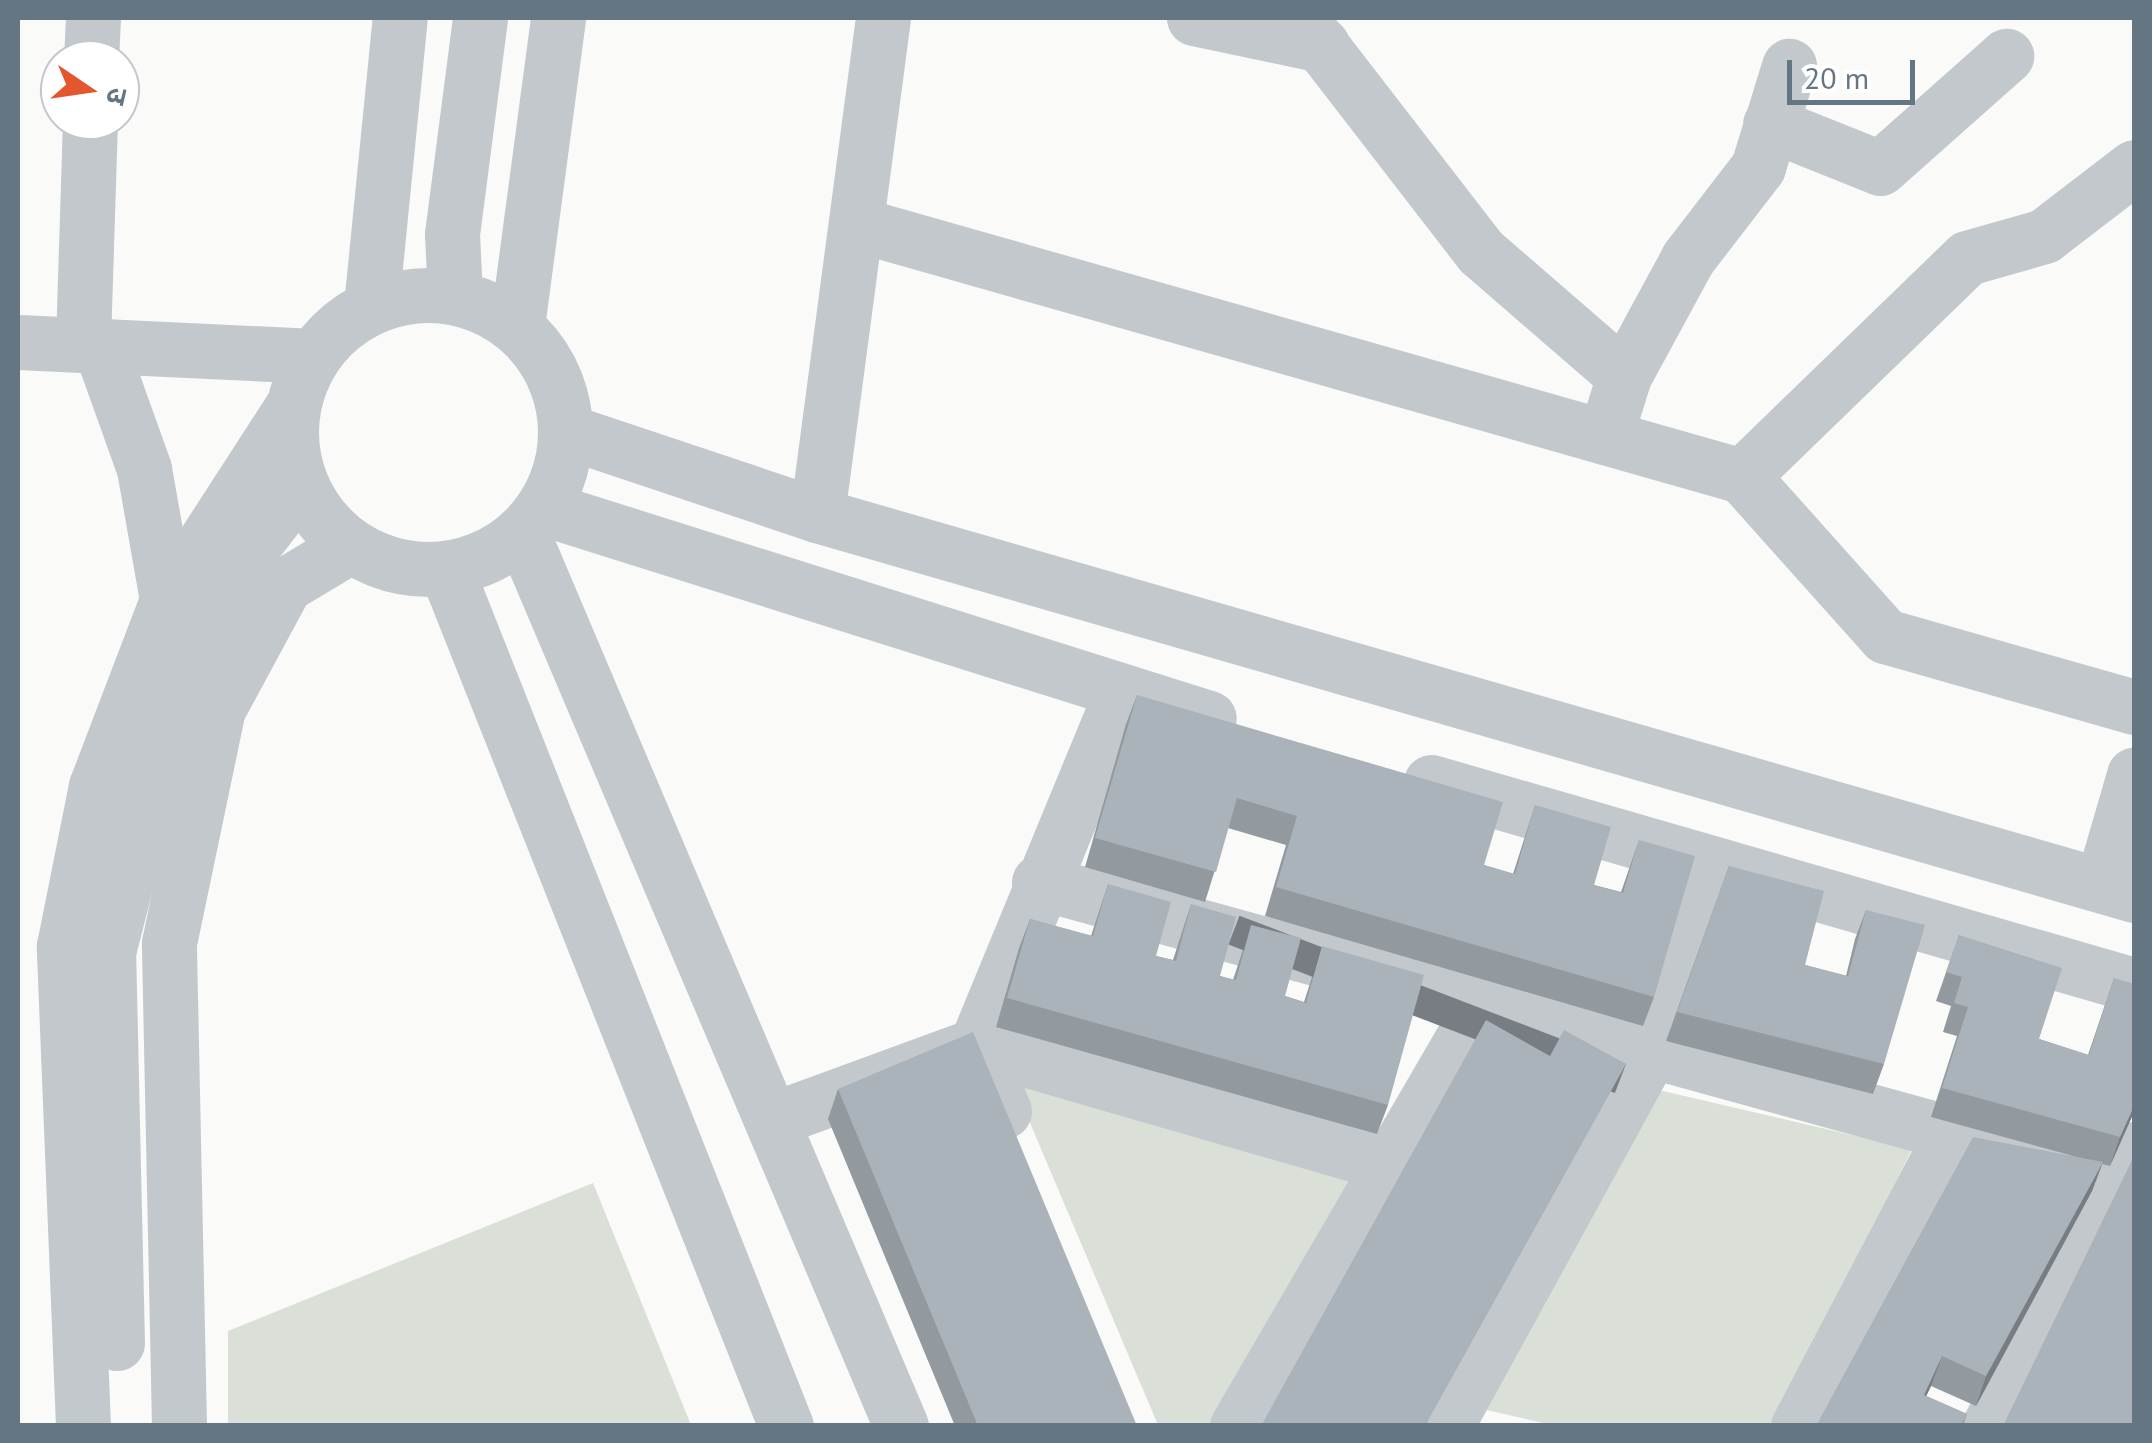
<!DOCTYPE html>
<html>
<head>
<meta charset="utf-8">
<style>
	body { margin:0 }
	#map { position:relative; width:2152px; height:1443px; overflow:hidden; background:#fafaf8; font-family:"PT Sans","Noto Sans Devanagari",sans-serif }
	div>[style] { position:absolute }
	.green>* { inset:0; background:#dadfd7 }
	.minor>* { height:55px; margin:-27.5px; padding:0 27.5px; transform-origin:27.5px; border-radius:27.5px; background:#c3c8cc }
	.minor>.ring { margin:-27.5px; padding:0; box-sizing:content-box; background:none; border:55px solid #c3c8cc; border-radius:50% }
	.wall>* { inset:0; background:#929a9f }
	.shaded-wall>* { inset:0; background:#777d82; transform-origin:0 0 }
	.building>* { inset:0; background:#aab3b9 }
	span { translate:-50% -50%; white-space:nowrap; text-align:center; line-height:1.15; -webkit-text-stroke:10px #fff; paint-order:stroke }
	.frame { position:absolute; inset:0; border:20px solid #657683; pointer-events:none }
	.north { position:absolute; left:40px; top:40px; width:100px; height:100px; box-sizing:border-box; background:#fff; border:2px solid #c1c8cd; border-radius:50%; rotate:103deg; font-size:28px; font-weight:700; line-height:40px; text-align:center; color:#657683 }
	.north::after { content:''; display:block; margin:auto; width:35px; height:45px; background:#e4572e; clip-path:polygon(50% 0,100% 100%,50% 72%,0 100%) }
	.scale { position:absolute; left:1787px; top:60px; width:128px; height:45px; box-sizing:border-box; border:5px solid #657683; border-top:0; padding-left:12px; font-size:30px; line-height:35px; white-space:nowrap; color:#657683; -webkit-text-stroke:8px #fff; paint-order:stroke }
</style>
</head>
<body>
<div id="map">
	<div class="green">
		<i style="clip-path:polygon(1011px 1078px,1356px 1177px,1215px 1425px,1158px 1425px)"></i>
		<i style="clip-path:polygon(1650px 1088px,1912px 1149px,1778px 1425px,1552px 1425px,1478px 1408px)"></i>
		<i style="clip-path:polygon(593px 1183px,691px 1425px,228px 1425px,228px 1331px)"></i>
	</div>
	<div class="minor">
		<i style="left:1194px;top:18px;width:131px;rotate:11.9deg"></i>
		<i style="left:1300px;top:18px;width:296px;rotate:52.3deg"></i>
		<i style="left:1481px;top:252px;width:189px;rotate:40.9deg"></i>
		<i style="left:1624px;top:376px;width:64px;rotate:107.3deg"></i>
		<i style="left:91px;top:60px;width:42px;rotate:-87.3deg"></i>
		<i style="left:1770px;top:124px;width:118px;rotate:21.8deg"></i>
		<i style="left:1880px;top:168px;width:169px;rotate:-41.6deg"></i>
		<i style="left:856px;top:224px;width:921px;rotate:15.88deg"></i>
		<i style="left:1742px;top:476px;width:215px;rotate:48.2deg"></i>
		<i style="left:1885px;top:636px;width:259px;rotate:15.9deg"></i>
		<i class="ring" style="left:291px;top:295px;width:219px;height:219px"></i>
		<i style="left:455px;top:297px;width:63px;rotate:-92.7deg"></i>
		<i style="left:452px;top:234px;width:218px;rotate:-82.6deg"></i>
		<i style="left:371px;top:306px;width:289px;rotate:-84.3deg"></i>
		<i style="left:517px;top:326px;width:311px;rotate:-82.4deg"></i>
		<i style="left:18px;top:342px;width:296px;rotate:2.7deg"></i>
		<i style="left:83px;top:343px;width:223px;rotate:-88.2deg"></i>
		<i style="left:99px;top:343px;width:134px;rotate:70.3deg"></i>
		<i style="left:144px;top:469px;width:133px;rotate:80deg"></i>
		<i style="left:1624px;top:376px;width:134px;rotate:-61.5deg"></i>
		<i style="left:1688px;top:258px;width:115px;rotate:-52.4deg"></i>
		<i style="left:1758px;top:167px;width:106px;rotate:-72.9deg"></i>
		<i style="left:566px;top:431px;width:265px;rotate:18.5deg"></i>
		<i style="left:817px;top:515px;width:1371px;rotate:16.09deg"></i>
		<i style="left:1742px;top:476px;width:313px;rotate:-44.1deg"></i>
		<i style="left:1967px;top:258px;width:80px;rotate:-15.9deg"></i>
		<i style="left:2044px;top:236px;width:113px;rotate:-37.5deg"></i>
		<i style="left:543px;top:508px;width:698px;rotate:17.5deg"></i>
		<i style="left:817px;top:515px;width:501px;rotate:-82.44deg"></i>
		<i style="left:522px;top:533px;width:970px;rotate:67deg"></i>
		<i style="left:446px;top:569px;width:922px;rotate:68.36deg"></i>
		<i style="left:1431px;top:782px;width:732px;rotate:16.11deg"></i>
		<i style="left:1039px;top:882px;width:1118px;rotate:15.4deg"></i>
		<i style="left:2102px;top:885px;width:115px;rotate:-73.8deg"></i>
		<i style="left:1004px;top:1111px;width:72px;rotate:-113deg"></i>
		<i style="left:976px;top:1045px;width:381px;rotate:-67.6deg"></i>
		<i style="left:774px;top:1119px;width:215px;rotate:-20.1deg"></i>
		<i style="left:976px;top:1045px;width:430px;rotate:16.1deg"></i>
		<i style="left:117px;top:1343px;width:391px;rotate:-91.3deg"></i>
		<i style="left:108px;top:952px;width:274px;rotate:-75.6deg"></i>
		<i style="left:176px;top:687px;width:127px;rotate:-63.8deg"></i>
		<i style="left:232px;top:573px;width:111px;rotate:-52.3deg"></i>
		<i style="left:83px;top:1426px;width:480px;rotate:-92.3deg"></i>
		<i style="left:64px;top:946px;width:163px;rotate:-78.7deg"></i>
		<i style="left:96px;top:786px;width:199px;rotate:-69.1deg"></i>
		<i style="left:167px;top:600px;width:232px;rotate:-57.1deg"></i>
		<i style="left:179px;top:1426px;width:483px;rotate:-91.2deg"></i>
		<i style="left:169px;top:943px;width:239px;rotate:-78.2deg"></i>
		<i style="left:218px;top:709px;width:141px;rotate:-61.6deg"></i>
		<i style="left:285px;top:585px;width:76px;rotate:-31deg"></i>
		<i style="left:1237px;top:1426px;width:485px;rotate:-59.8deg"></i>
		<i style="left:1446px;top:1426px;width:424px;rotate:-61.3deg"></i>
		<i style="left:1650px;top:1054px;width:201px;rotate:-69.9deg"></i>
		<i style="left:1798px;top:1426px;width:330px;rotate:-62.3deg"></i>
		<i style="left:1989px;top:1426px;width:312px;rotate:-62.5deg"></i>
	</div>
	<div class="wall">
		<i style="clip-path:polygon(1137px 695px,1484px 865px,1513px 874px,1535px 805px,1594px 885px,1621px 892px,1639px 840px,1654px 997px,1643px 1026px,1265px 916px,1286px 845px,1228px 828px,1205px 902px,1085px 867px,1126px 724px)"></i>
		<i style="clip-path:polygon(1729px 866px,1805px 965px,1846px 976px,1855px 939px,1866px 910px,1884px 1064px,1873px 1094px,1666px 1041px)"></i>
		<i style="clip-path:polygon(1108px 884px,1156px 956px,1173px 960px,1191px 904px,1220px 976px,1233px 980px,1251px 925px,1285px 996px,1304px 1002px,1322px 946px,1388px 1105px,1377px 1134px,996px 1027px,1019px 948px,1030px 919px,1091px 936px)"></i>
		<i style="clip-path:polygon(1959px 935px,2039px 1039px,2088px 1055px,2114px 978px,2134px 1112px,2110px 1166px,2102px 1164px,2092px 1191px,1976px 1406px,1931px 1386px,1926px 1396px,1967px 1414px,1963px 1426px,1816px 1426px,2077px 1157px,1931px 1117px,1957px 1036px,1943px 1032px,1951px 1006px,1936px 1001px)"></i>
		<i style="clip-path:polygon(838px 1089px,1137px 1426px,955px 1426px,828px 1119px)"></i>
	</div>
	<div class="shaded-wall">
		<i style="left:1626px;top:1064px;width:31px;height:414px;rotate:111deg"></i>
		<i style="clip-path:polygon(2134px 1106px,2134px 1112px,2110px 1166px,2120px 1137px)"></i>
		<i style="clip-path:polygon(2103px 1162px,2092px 1191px,1976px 1406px,1986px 1376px)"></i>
		<i style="clip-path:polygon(1942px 1356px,1931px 1386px,1913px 1424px,1924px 1395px)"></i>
	</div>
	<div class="building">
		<i style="clip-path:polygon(1137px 695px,1503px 802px,1484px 865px,1515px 874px,1535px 805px,1611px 827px,1594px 885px,1623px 893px,1639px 840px,1695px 856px,1654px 997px,1276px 887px,1297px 816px,1237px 798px,1216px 872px,1095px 838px)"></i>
		<i style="clip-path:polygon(1729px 866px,1824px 891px,1805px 965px,1848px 976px,1866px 910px,1925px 925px,1884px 1064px,1677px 1012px)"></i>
		<i style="clip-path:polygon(1108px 884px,1171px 902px,1156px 956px,1176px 961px,1191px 904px,1236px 917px,1220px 976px,1236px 980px,1251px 925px,1301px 938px,1285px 996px,1306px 1003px,1322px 946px,1424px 975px,1388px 1105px,1007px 998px,1030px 919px,1093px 936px)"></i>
		<i style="clip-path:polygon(1959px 935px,2062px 968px,2039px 1039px,2089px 1055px,2114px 978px,2134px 984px,2134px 1106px,2120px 1137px,1942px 1088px,1968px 1007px,1954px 1003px,1962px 977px,1946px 972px)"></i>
		<i style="clip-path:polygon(1486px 1020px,1550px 1056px,1564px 1030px,1626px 1064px,1425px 1426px,1261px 1426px)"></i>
		<i style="clip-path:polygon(973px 1032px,1137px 1426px,978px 1426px,838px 1089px)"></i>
		<i style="clip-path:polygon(1973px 1137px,2103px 1162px,1986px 1376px,1942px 1356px,1924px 1395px,1967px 1414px,1961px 1426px,1816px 1426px)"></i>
		<i style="clip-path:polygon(2134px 1156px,2134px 1426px,2003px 1426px)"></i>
	</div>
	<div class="frame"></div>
	<div class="north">उ</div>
	<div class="scale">20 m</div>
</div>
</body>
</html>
